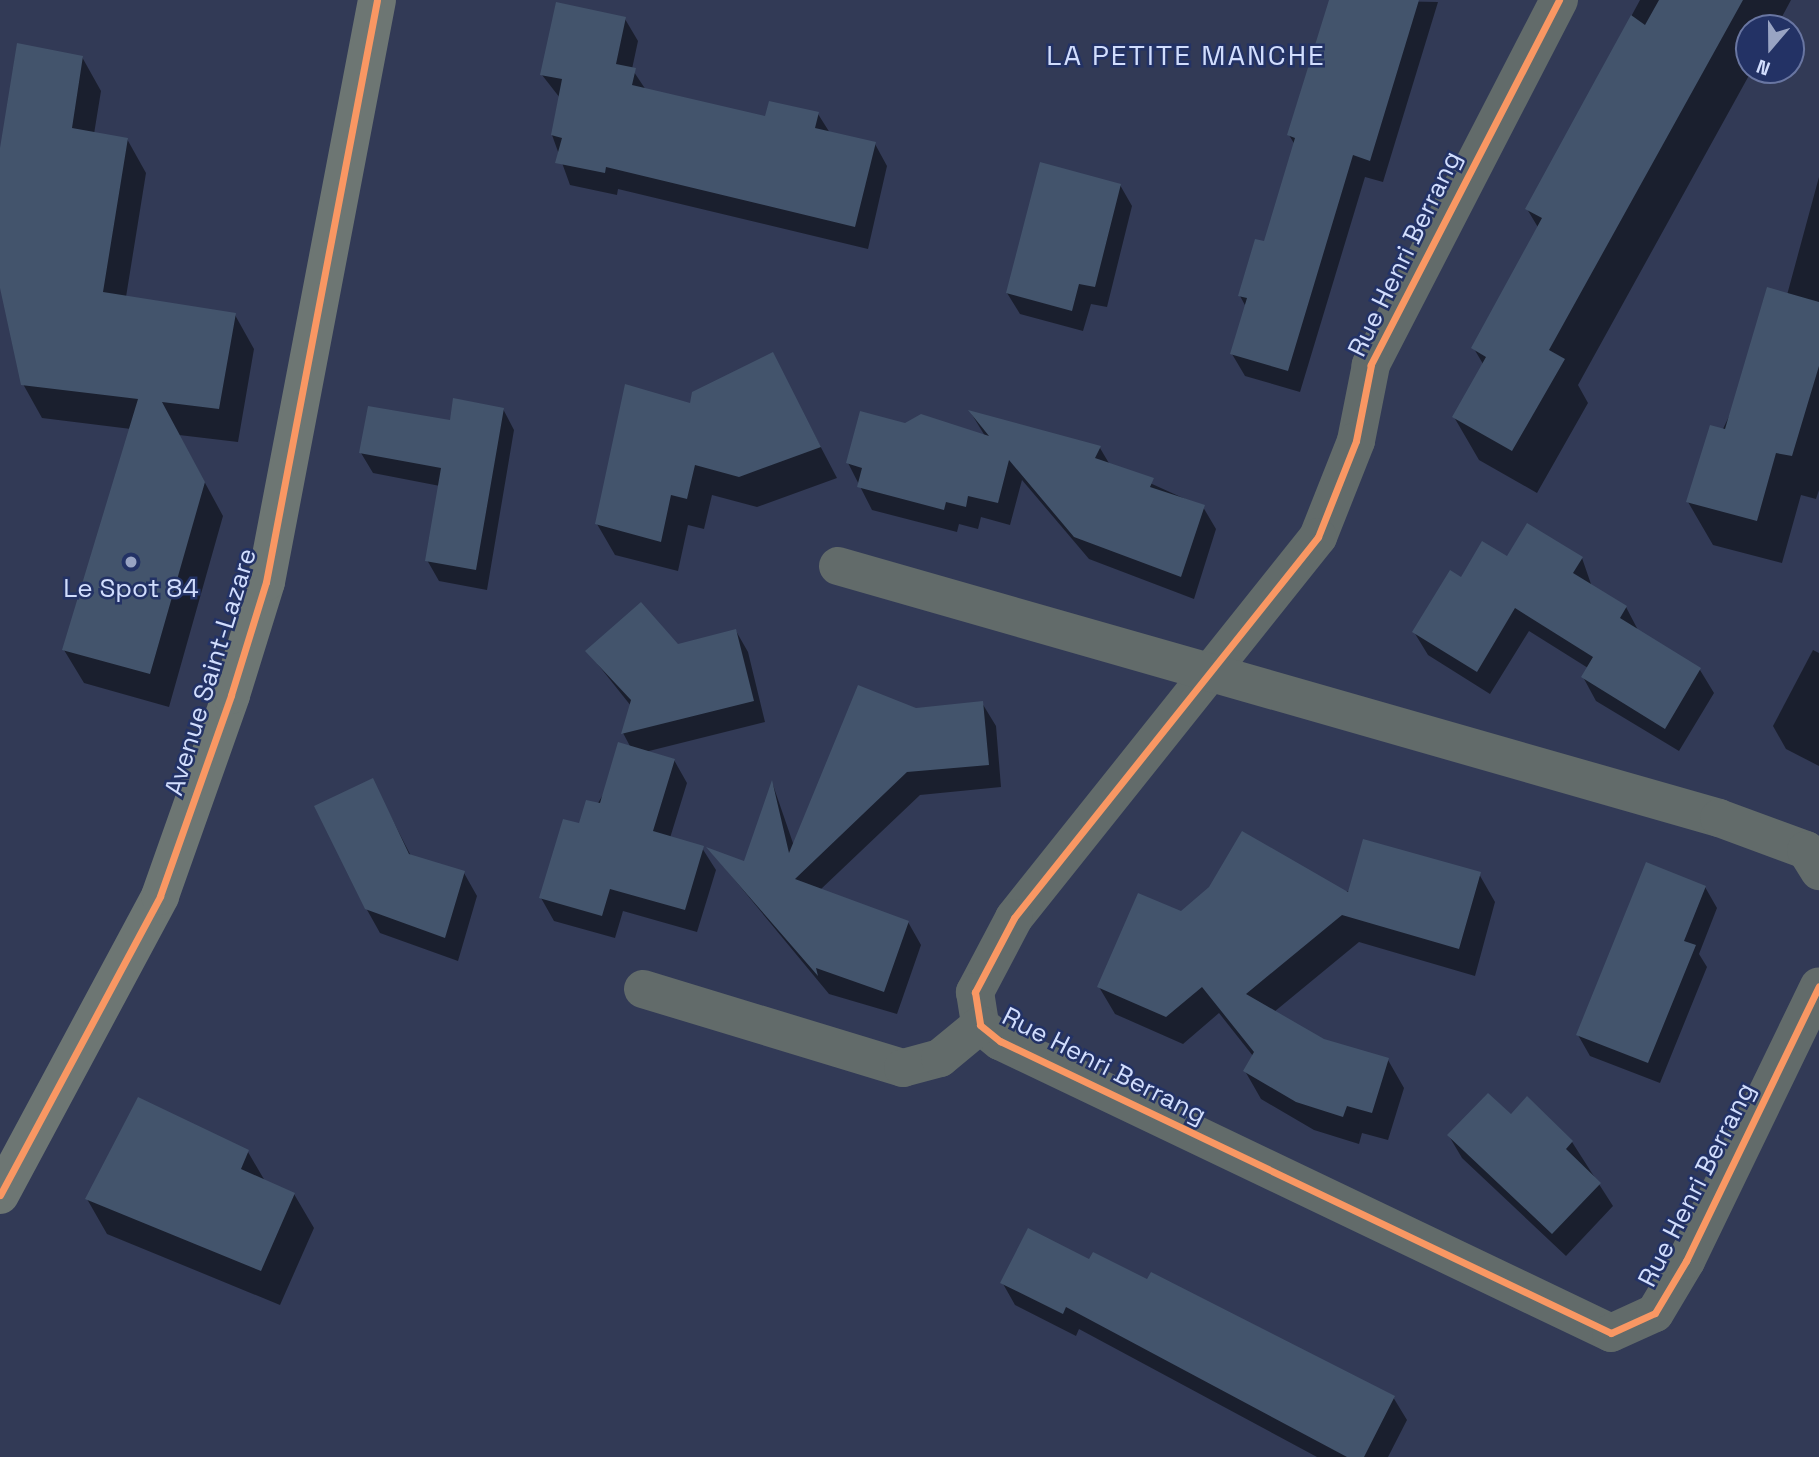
<!DOCTYPE html>
<html>
<head>
<meta charset="utf-8">
<style>
	body { margin:0 }
	#map { position:relative; width:1819px; height:1457px; overflow:hidden; background:#323a56; font-family:"Space Grotesk",sans-serif }
	div>[style] { position:absolute }
	.shadow>* { inset:0; background:#0007 }
	.building>* { inset:0; background:#43546c }
	.street>* { height:38px; margin:-19px; padding:0 19px; transform-origin:19px; border-radius:19px; background:#626b6a }
	.secondary>* { height:38px; margin:-19px; padding:0 19px; transform-origin:19px; border-radius:19px; background:#6d7673 }
	.cycleway>* { height:7px; margin:-3.5px; padding:0 3.5px; transform-origin:3.5px; border-radius:3.5px; background:#f99763 }
	.dots>* { width:19px; height:19px; translate:-50% -50%; box-sizing:border-box; border:4px solid #233265; border-radius:50% }
	span { translate:-50% -50%; white-space:nowrap; text-align:center; line-height:1.15; -webkit-text-stroke:5px #233265; paint-order:stroke }
	.street-label { font-size:26px; color:#d1ddfd }
	.poi-label { font-size:26px; color:#d1ddfd }
	.neighbourhood-label { font-size:28px; color:#d1ddfd; letter-spacing:2px }
	.north { position:absolute; left:1735px; top:14px; width:70px; height:70px; box-sizing:border-box; background:#233265; border:2px solid #6976a2; border-radius:50%; rotate:200deg; font-size:19px; font-weight:700; line-height:28px; text-align:center; color:#d1ddfd }
	.north::after { content:''; display:block; margin:auto; width:24px; height:32px; background:#99a4c3; clip-path:polygon(50% 0,100% 100%,50% 72%,0 100%) }
</style>
</head>
<body>
<div id="map">
	<div class="shadow">
		<i style="clip-path:polygon(1331px 0,1438px 2px,1383px 182px,1365px 177px,1300px 392px,1245px 376px,1232px 354px,1246px 307px,1240px 296px,1266px 243px,1295px 145px,1289px 135px)"></i>
		<i style="clip-path:polygon(1640px 0,1791px 0,1776px 28px,1749px 28px,1752px 70px,1578px 385px,1588px 403px,1537px 493px,1479px 460px,1454px 417px,1483px 364px,1473px 347px,1539px 229px,1527px 209px)"></i>
		<i style="clip-path:polygon(625px 19px,638px 41px,632px 69px,646px 90px,767px 118px,818px 114px,830px 133px,875px 144px,887px 166px,868px 249px,618px 189px,617px 195px,570px 185px,552px 135px,560px 98px,542px 75px)"></i>
		<i style="clip-path:polygon(82px 57px,101px 91px,94px 134px,127px 139px,146px 173px,126px 297px,235px 315px,254px 349px,238px 442px,179px 435px,223px 516px,169px 707px,84px 683px,64px 650px,131px 429px,42px 418px,23px 384px,0 280px,0 156px)"></i>
		<i style="clip-path:polygon(1819px 177px,1819px 490px,1816px 499px,1801px 495px,1782px 563px,1713px 545px,1688px 502px,1787px 295px)"></i>
		<i style="clip-path:polygon(1120px 185px,1132px 206px,1107px 307px,1091px 304px,1083px 331px,1020px 314px,1007px 293px)"></i>
		<i style="clip-path:polygon(772px 354px,837px 478px,757px 507px,712px 495px,704px 529px,688px 525px,678px 571px,615px 555px,597px 524px)"></i>
		<i style="clip-path:polygon(503px 409px,514px 430px,487px 590px,439px 581px,427px 560px,440px 486px,373px 473px,361px 453px)"></i>
		<i style="clip-path:polygon(971px 413px,1100px 448px,1110px 465px,1203px 507px,1216px 529px,1194px 599px,1089px 559px,1022px 480px,1010px 525px,981px 517px,978px 529px,959px 524px,957px 532px,872px 510px,848px 463px,906px 425px,985px 436px)"></i>
		<i style="clip-path:polygon(1582px 558px,1592px 587px,1626px 607px,1639px 632px,1700px 670px,1714px 693px,1679px 751px,1596px 701px,1583px 677px,1588px 668px,1529px 631px,1490px 694px,1428px 655px,1414px 632px,1461px 579px,1507px 559px)"></i>
		<i style="clip-path:polygon(736px 631px,748px 652px,765px 722px,645px 752px,674px 760px,687px 783px,670px 838px,702px 848px,716px 870px,697px 932px,623px 911px,615px 938px,554px 921px,541px 898px,631px 748px,623px 733px,631px 706px,588px 652px,677px 646px)"></i>
		<i style="clip-path:polygon(1813px 650px,1819px 653px,1819px 766px,1786px 749px,1773px 726px)"></i>
		<i style="clip-path:polygon(982px 703px,996px 726px,1001px 787px,920px 795px,820px 890px,908px 922px,921px 945px,897px 1014px,829px 994px,710px 850px,745px 863px,773px 785px,794px 846px,916px 710px)"></i>
		<i style="clip-path:polygon(372px 780px,411px 856px,464px 873px,477px 896px,458px 961px,380px 933px,366px 908px)"></i>
		<i style="clip-path:polygon(1479px 874px,1495px 902px,1475px 976px,1359px 942px,1274px 1012px,1323px 1040px,1388px 1060px,1404px 1088px,1388px 1140px,1362px 1133px,1359px 1144px,1314px 1130px,1261px 1099px,1245px 1071px,1253px 1056px,1219px 1013px,1183px 1044px,1115px 1014px,1099px 987px,1181px 913px)"></i>
		<i style="clip-path:polygon(1705px 887px,1717px 908px,1699px 954px,1707px 967px,1660px 1083px,1590px 1056px,1578px 1035px)"></i>
		<i style="clip-path:polygon(1527px 1098px,1572px 1142px,1613px 1206px,1566px 1256px,1462px 1158px,1449px 1136px,1511px 1116px)"></i>
		<i style="clip-path:polygon(248px 1152px,265px 1181px,294px 1194px,314px 1228px,280px 1305px,107px 1234px,87px 1199px)"></i>
		<i style="clip-path:polygon(1089px 1261px,1393px 1397px,1407px 1420px,1388px 1457px,1317px 1457px,1079px 1329px,1076px 1336px,1015px 1305px,1002px 1282px)"></i>
	</div>
	<div class="building">
		<i style="clip-path:polygon(1329px 0,1419px 0,1370px 161px,1353px 155px,1288px 371px,1230px 354px,1247px 298px,1238px 296px,1255px 239px,1264px 241px,1295px 138px,1287px 135px)"></i>
		<i style="clip-path:polygon(1659px 0,1743px 0,1549px 350px,1565px 359px,1512px 451px,1452px 417px,1486px 357px,1471px 348px,1542px 218px,1525px 209px,1597px 77px,1631px 15px,1645px 25px)"></i>
		<i style="clip-path:polygon(556px 2px,626px 17px,616px 64px,636px 68px,632px 85px,765px 116px,769px 101px,819px 112px,815px 128px,876px 142px,855px 227px,606px 167px,605px 173px,555px 163px,562px 138px,551px 135px,562px 79px,540px 75px)"></i>
		<i style="clip-path:polygon(17px 43px,83px 56px,72px 128px,128px 138px,103px 292px,236px 313px,219px 409px,162px 402px,205px 482px,150px 674px,62px 650px,138px 399px,21px 385px,0 288px,0 148px)"></i>
		<i style="clip-path:polygon(1040px 162px,1121px 184px,1095px 287px,1079px 284px,1072px 311px,1006px 293px)"></i>
		<i style="clip-path:polygon(1767px 287px,1819px 302px,1819px 366px,1792px 456px,1776px 453px,1757px 521px,1686px 502px,1710px 425px,1725px 429px)"></i>
		<i style="clip-path:polygon(773px 352px,821px 447px,739px 477px,695px 465px,687px 499px,671px 495px,661px 542px,595px 524px,625px 384px,690px 403px,692px 392px)"></i>
		<i style="clip-path:polygon(453px 398px,504px 408px,476px 570px,425px 561px,441px 468px,359px 453px,368px 406px,450px 420px)"></i>
		<i style="clip-path:polygon(968px 410px,1101px 446px,1095px 458px,1154px 478px,1150px 487px,1205px 505px,1181px 577px,1074px 537px,1009px 460px,998px 503px,968px 496px,966px 507px,946px 502px,944px 510px,857px 487px,862px 468px,846px 463px,860px 411px,905px 423px,921px 414px,989px 436px)"></i>
		<i style="clip-path:polygon(1527px 523px,1583px 557px,1573px 573px,1627px 606px,1620px 618px,1701px 668px,1665px 729px,1581px 677px,1593px 657px,1515px 608px,1477px 672px,1412px 632px,1450px 570px,1461px 577px,1482px 541px,1507px 556px)"></i>
		<i style="clip-path:polygon(641px 602px,678px 644px,736px 629px,754px 701px,621px 734px,631px 700px,585px 651px)"></i>
		<i style="clip-path:polygon(858px 685px,916px 708px,983px 701px,989px 765px,907px 772px,795px 879px,909px 921px,884px 992px,816px 968px,818px 976px,706px 847px,744px 861px,772px 780px,789px 853px)"></i>
		<i style="clip-path:polygon(618px 742px,675px 759px,653px 831px,704px 846px,685px 910px,610px 889px,602px 916px,539px 898px,563px 819px,579px 823px,586px 800px,600px 803px)"></i>
		<i style="clip-path:polygon(373px 778px,409px 854px,465px 871px,445px 938px,365px 909px,314px 806px)"></i>
		<i style="clip-path:polygon(1242px 831px,1348px 892px,1363px 839px,1481px 872px,1459px 949px,1342px 915px,1246px 994px,1324px 1039px,1389px 1058px,1372px 1113px,1347px 1106px,1343px 1117px,1296px 1102px,1243px 1071px,1254px 1052px,1202px 987px,1166px 1017px,1097px 987px,1138px 893px,1181px 911px,1209px 887px)"></i>
		<i style="clip-path:polygon(1646px 862px,1706px 886px,1684px 941px,1696px 945px,1648px 1063px,1576px 1035px)"></i>
		<i style="clip-path:polygon(1488px 1093px,1511px 1114px,1527px 1096px,1573px 1141px,1566px 1149px,1601px 1183px,1552px 1234px,1447px 1135px)"></i>
		<i style="clip-path:polygon(138px 1097px,249px 1150px,241px 1169px,295px 1193px,261px 1271px,85px 1199px)"></i>
		<i style="clip-path:polygon(1028px 1228px,1089px 1259px,1093px 1252px,1147px 1279px,1151px 1272px,1395px 1396px,1364px 1457px,1347px 1457px,1066px 1307px,1063px 1314px,1000px 1283px)"></i>
	</div>
	<div class="street">
		<i style="left:1559px;top:0;width:411px;rotate:117.3deg"></i>
		<i style="left:1371px;top:365px;width:77px;rotate:101.2deg"></i>
		<i style="left:1356px;top:441px;width:103px;rotate:111.6deg"></i>
		<i style="left:1318px;top:537px;width:487px;rotate:128.6deg"></i>
		<i style="left:1014px;top:918px;width:84px;rotate:117.8deg"></i>
		<i style="left:975px;top:992px;width:33px;rotate:81deg"></i>
		<i style="left:980px;top:1025px;width:26px;rotate:39deg"></i>
		<i style="left:1000px;top:1041px;width:677px;rotate:25.54deg"></i>
		<i style="left:1611px;top:1333px;width:48px;rotate:-24.4deg"></i>
		<i style="left:1655px;top:1313px;width:61px;rotate:-59.2deg"></i>
		<i style="left:1686px;top:1261px;width:305px;rotate:-64.2deg"></i>
		<i style="left:838px;top:566px;width:916px;rotate:15.96deg"></i>
		<i style="left:1719px;top:818px;width:93px;rotate:20.2deg"></i>
		<i style="left:1806px;top:850px;width:25px;rotate:58deg"></i>
		<i style="left:643px;top:989px;width:272px;rotate:16.9deg"></i>
		<i style="left:903px;top:1068px;width:38px;rotate:-15deg"></i>
		<i style="left:940px;top:1058px;width:52px;rotate:-39.5deg"></i>
	</div>
	<div class="secondary">
		<i style="left:0;top:1195px;width:339px;rotate:-61.8deg"></i>
		<i style="left:160px;top:896px;width:213px;rotate:-70.5deg"></i>
		<i style="left:231px;top:695px;width:118px;rotate:-72.8deg"></i>
		<i style="left:266px;top:582px;width:592px;rotate:-79.2deg"></i>
	</div>
	<div class="cycleway">
		<i style="left:1559px;top:0;width:411px;rotate:117.3deg"></i>
		<i style="left:1371px;top:365px;width:77px;rotate:101.2deg"></i>
		<i style="left:1356px;top:441px;width:103px;rotate:111.6deg"></i>
		<i style="left:1318px;top:537px;width:487px;rotate:128.6deg"></i>
		<i style="left:1014px;top:918px;width:84px;rotate:117.8deg"></i>
		<i style="left:975px;top:992px;width:33px;rotate:81deg"></i>
		<i style="left:980px;top:1025px;width:26px;rotate:39deg"></i>
		<i style="left:1000px;top:1041px;width:677px;rotate:25.54deg"></i>
		<i style="left:1611px;top:1333px;width:48px;rotate:-24.4deg"></i>
		<i style="left:1655px;top:1313px;width:61px;rotate:-59.2deg"></i>
		<i style="left:1686px;top:1261px;width:305px;rotate:-64.2deg"></i>
		<i style="left:0;top:1195px;width:339px;rotate:-61.8deg"></i>
		<i style="left:160px;top:896px;width:213px;rotate:-70.5deg"></i>
		<i style="left:231px;top:695px;width:118px;rotate:-72.8deg"></i>
		<i style="left:266px;top:582px;width:592px;rotate:-79.2deg"></i>
	</div>
	<div class="dots">
		<i style="left:131px;top:562px;background:#99a4c3"></i>
	</div>
	<div class="street-label">
		<span style="left:1405px;top:254px;rotate:-64deg">Rue Henri Berrang</span>
		<span style="left:211px;top:672px;rotate:-73deg">Avenue Saint-Lazare</span>
		<span style="left:1104px;top:1066px;rotate:27deg">Rue Henri Berrang</span>
		<span style="left:1697px;top:1185px;rotate:-63deg">Rue Henri Berrang</span>
	</div>
	<div class="poi-label">
		<span style="left:131px;top:589px">Le Spot 84</span>
	</div>
	<div class="neighbourhood-label">
		<span style="left:1186px;top:55px">LA PETITE MANCHE</span>
	</div>
	<div class="north">N</div>
</div>
</body>
</html>
